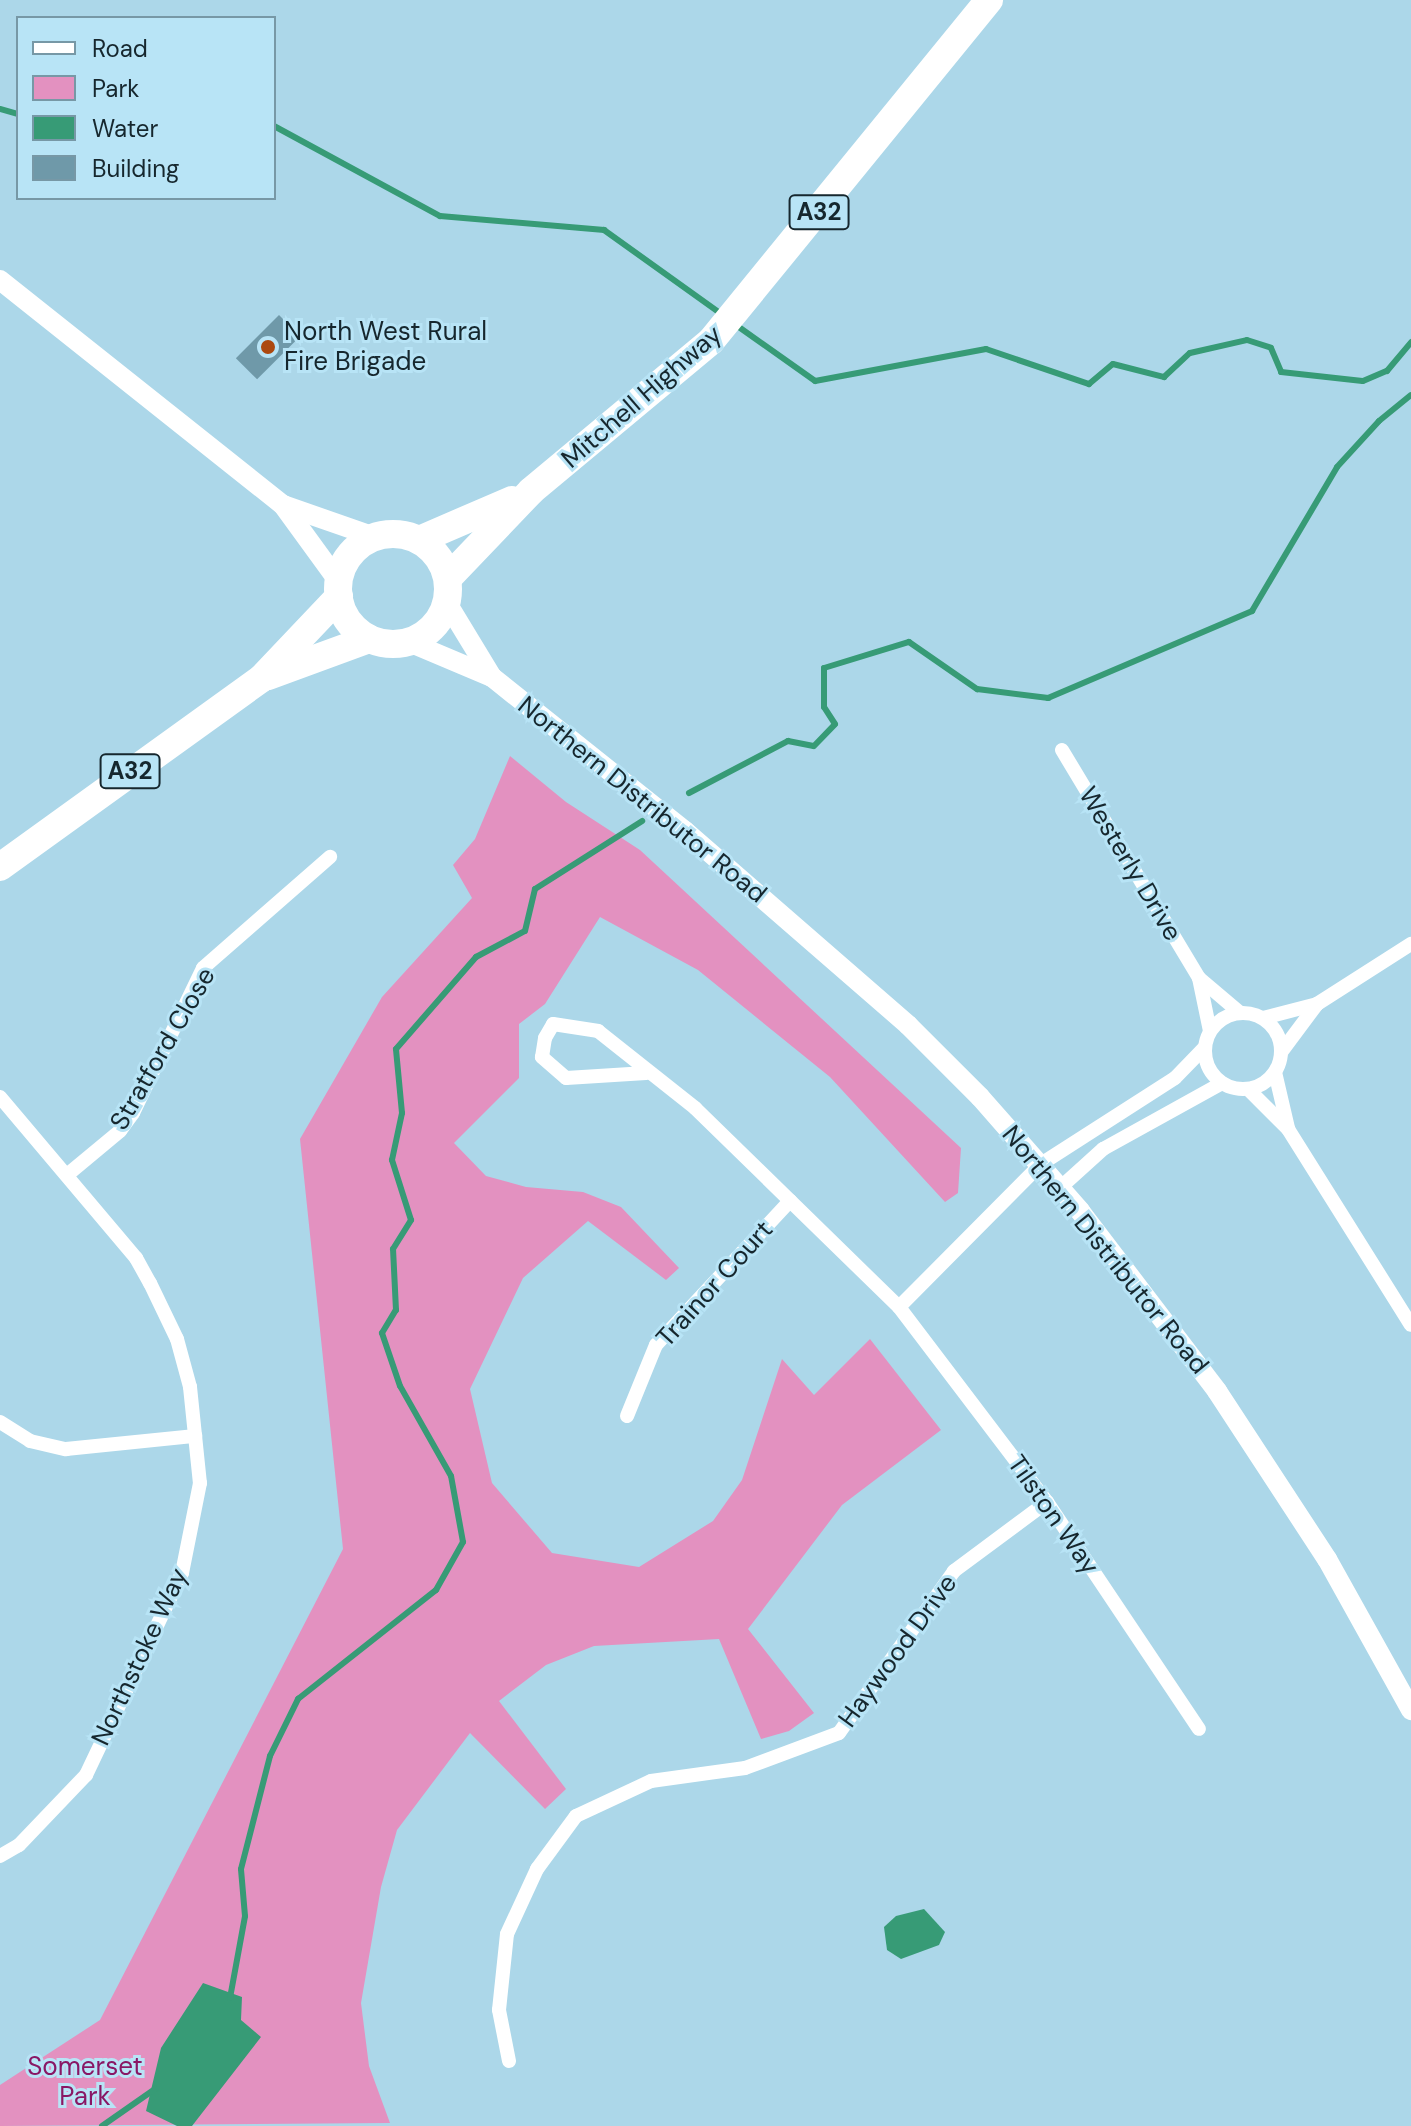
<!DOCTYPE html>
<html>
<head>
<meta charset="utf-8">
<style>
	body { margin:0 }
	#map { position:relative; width:1411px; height:2126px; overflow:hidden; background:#acd7e9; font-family:"DM Sans",sans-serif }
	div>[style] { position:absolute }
	.green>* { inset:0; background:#e391c0 }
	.water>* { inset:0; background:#379b76 }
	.stream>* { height:6px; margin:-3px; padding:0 3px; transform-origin:3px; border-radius:3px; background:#379b76 }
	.building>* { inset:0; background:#6f99a9; transform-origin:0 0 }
	.street>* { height:14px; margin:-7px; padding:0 7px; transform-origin:7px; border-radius:7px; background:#fff }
	.street>.ring { margin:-7px; padding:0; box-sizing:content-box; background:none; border:14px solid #fff; border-radius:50% }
	.secondary>* { height:20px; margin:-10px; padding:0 10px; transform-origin:10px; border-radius:10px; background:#fff }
	.highway>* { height:28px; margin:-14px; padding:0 14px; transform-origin:14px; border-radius:14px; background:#fff }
	.highway>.ring { margin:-14px; padding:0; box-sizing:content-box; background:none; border:28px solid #fff; border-radius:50% }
	.dots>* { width:22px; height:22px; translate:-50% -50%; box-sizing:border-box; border:4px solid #b8e4f6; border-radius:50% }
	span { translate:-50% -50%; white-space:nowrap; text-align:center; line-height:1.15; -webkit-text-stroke:6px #b8e4f6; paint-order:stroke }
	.shield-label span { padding:2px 6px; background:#b8e4f6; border:2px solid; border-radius:6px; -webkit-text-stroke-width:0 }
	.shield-label { font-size:24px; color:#16272e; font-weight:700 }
	.poi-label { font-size:26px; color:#16272e }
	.left { translate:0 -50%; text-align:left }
	.street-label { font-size:26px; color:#16272e }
	.park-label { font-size:26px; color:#891765 }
	.legend { position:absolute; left:16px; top:16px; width:260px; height:184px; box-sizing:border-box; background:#b8e4f6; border:2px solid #7798a6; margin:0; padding:10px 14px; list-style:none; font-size:24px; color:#16272e }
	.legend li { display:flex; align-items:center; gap:16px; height:40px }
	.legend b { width:40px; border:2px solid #7798a6 }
</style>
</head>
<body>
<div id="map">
	<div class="green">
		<i style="clip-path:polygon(510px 756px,566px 802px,640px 850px,961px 1148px,958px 1193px,945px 1202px,830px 1077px,698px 970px,600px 917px,545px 1004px,519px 1024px,519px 1078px,454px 1143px,486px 1176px,526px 1187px,583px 1192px,621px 1207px,679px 1268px,666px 1280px,588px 1221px,523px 1278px,470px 1389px,492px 1483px,552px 1553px,639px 1567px,713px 1521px,742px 1480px,782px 1359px,814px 1395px,870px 1339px,941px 1430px,842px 1505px,748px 1629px,814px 1713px,789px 1731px,761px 1739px,719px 1639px,594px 1646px,546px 1665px,499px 1701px,566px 1789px,545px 1809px,470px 1733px,397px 1830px,381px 1887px,361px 2003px,369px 2066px,390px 2123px,0 2126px,0 2085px,100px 2020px,343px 1549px,300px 1139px,382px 997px,472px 898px,453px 865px,475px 839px)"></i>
	</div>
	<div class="water">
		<i style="clip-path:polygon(924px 1909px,945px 1932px,939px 1945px,901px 1959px,887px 1950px,884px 1927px,896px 1916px)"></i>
		<i style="clip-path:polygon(203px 1983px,242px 1997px,241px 2020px,261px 2037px,192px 2126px,177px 2126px,146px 2111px,161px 2048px)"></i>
	</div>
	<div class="stream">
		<i style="left:0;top:109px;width:19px;rotate:16deg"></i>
		<i style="left:274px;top:126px;width:189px;rotate:28.5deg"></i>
		<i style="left:440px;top:216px;width:165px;rotate:4.9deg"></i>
		<i style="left:604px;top:230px;width:148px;rotate:35.6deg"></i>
		<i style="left:736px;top:325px;width:97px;rotate:35.3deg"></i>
		<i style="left:815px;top:381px;width:174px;rotate:-10.6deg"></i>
		<i style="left:986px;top:349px;width:109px;rotate:18.8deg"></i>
		<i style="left:1089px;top:384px;width:31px;rotate:-40deg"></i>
		<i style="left:1113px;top:364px;width:53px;rotate:14.3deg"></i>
		<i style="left:1164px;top:377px;width:35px;rotate:-43deg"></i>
		<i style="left:1190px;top:353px;width:58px;rotate:-12.8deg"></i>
		<i style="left:1247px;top:340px;width:25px;rotate:18deg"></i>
		<i style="left:1271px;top:348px;width:26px;rotate:67deg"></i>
		<i style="left:1281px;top:372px;width:82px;rotate:6.3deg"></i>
		<i style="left:1363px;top:381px;width:26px;rotate:-23deg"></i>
		<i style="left:1387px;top:371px;width:38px;rotate:-50deg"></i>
		<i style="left:689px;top:793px;width:112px;rotate:-27.7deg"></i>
		<i style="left:788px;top:741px;width:26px;rotate:11deg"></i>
		<i style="left:814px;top:746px;width:30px;rotate:-46deg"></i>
		<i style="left:835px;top:724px;width:20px;rotate:-123deg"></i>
		<i style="left:824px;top:707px;width:39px;rotate:-90deg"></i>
		<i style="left:824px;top:668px;width:89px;rotate:-17deg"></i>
		<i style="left:909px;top:642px;width:83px;rotate:34.7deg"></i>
		<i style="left:977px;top:689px;width:72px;rotate:7.2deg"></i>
		<i style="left:1048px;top:698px;width:222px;rotate:-23.1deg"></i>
		<i style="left:1252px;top:611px;width:167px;rotate:-59.4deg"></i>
		<i style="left:1337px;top:467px;width:62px;rotate:-47.6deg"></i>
		<i style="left:1379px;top:421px;width:41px;rotate:-39.1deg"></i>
		<i style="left:230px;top:1998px;width:83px;rotate:-79.6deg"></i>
		<i style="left:245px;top:1916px;width:47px;rotate:-94.9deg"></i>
		<i style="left:241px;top:1869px;width:117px;rotate:-75.6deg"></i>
		<i style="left:270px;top:1756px;width:64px;rotate:-63.8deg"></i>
		<i style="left:298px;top:1699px;width:176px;rotate:-38.3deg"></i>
		<i style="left:436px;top:1590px;width:55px;rotate:-60.6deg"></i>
		<i style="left:463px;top:1542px;width:67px;rotate:-100.3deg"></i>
		<i style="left:451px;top:1476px;width:103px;rotate:-119.5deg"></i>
		<i style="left:400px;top:1386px;width:56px;rotate:-108.8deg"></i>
		<i style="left:382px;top:1333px;width:27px;rotate:-59deg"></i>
		<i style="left:396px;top:1310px;width:61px;rotate:-92.8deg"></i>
		<i style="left:393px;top:1249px;width:34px;rotate:-58deg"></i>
		<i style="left:411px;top:1220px;width:63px;rotate:-107.6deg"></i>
		<i style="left:392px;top:1160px;width:48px;rotate:-78deg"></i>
		<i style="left:402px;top:1113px;width:64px;rotate:-95.4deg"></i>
		<i style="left:396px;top:1049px;width:122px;rotate:-49deg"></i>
		<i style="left:476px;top:957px;width:55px;rotate:-28deg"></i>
		<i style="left:525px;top:931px;width:43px;rotate:-76.6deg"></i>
		<i style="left:535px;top:889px;width:127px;rotate:-32.4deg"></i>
		<i style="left:102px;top:2126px;width:65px;rotate:-34.9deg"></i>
	</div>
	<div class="building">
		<i style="left:279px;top:315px;width:30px;height:61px;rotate:45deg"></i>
	</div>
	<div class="street">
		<i style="left:1062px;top:750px;width:266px;rotate:59deg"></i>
		<i style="left:1199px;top:978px;width:54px;rotate:78.3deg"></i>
		<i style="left:1199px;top:978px;width:52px;rotate:40.4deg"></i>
		<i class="ring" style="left:1205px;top:1013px;width:62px;height:62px"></i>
		<i style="left:1263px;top:1018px;width:56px;rotate:-14.5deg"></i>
		<i style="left:1317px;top:1004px;width:112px;rotate:-32.6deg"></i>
		<i style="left:1282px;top:1051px;width:59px;rotate:-53.3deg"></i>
		<i style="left:1275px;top:1072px;width:57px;rotate:76.9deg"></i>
		<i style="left:646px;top:1073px;width:80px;rotate:176.4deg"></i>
		<i style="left:566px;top:1078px;width:32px;rotate:-139deg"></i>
		<i style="left:542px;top:1057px;width:19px;rotate:-81deg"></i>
		<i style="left:545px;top:1038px;width:16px;rotate:-60deg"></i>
		<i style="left:553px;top:1024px;width:46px;rotate:8.8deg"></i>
		<i style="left:598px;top:1031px;width:124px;rotate:38.4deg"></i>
		<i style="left:695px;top:1108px;width:285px;rotate:44.3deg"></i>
		<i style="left:899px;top:1307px;width:245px;rotate:52.8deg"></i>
		<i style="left:1047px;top:1502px;width:273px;rotate:56.2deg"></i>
		<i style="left:1248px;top:1089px;width:57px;rotate:45deg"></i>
		<i style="left:1288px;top:1129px;width:231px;rotate:57.9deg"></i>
		<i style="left:0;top:1097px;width:211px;rotate:49.8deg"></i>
		<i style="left:136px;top:1258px;width:29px;rotate:61deg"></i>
		<i style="left:150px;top:1283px;width:62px;rotate:64.3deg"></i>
		<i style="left:177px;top:1339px;width:50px;rotate:74.8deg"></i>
		<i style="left:190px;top:1387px;width:97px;rotate:84.1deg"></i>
		<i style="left:200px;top:1483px;width:92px;rotate:101.3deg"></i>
		<i style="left:182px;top:1573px;width:224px;rotate:115.4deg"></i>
		<i style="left:86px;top:1775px;width:97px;rotate:133.7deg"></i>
		<i style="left:19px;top:1845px;width:22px;rotate:150deg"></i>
		<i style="left:67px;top:1175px;width:69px;rotate:-39.7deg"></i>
		<i style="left:120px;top:1131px;width:22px;rotate:-54deg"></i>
		<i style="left:133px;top:1113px;width:161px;rotate:-64.2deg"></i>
		<i style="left:203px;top:968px;width:169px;rotate:-41.2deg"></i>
		<i style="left:1061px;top:1187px;width:57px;rotate:-42.1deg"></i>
		<i style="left:1103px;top:1149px;width:136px;rotate:-29deg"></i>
		<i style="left:899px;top:1307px;width:202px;rotate:-45.2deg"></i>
		<i style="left:1041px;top:1164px;width:159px;rotate:-32.7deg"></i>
		<i style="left:1175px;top:1078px;width:43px;rotate:-45.9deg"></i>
		<i style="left:627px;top:1416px;width:77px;rotate:-67.8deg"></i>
		<i style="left:656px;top:1345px;width:197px;rotate:-47.1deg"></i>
		<i style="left:0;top:1422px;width:36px;rotate:32deg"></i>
		<i style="left:30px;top:1441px;width:37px;rotate:13deg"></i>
		<i style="left:66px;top:1449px;width:130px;rotate:-5.8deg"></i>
		<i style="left:509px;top:2061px;width:52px;rotate:-101.1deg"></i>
		<i style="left:499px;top:2010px;width:76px;rotate:-84deg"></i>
		<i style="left:507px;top:1934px;width:72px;rotate:-65.2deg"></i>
		<i style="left:537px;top:1869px;width:66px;rotate:-53.7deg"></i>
		<i style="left:576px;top:1816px;width:83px;rotate:-25deg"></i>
		<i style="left:651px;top:1781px;width:95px;rotate:-7.9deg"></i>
		<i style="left:745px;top:1768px;width:100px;rotate:-20.4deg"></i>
		<i style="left:839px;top:1733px;width:199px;rotate:-54.6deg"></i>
		<i style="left:954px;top:1571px;width:116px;rotate:-36.6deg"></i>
	</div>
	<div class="secondary">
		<i style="left:0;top:280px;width:362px;rotate:38.5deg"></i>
		<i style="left:283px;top:505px;width:95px;rotate:54deg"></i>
		<i style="left:283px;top:505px;width:97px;rotate:19.2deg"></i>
		<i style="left:447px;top:603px;width:87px;rotate:58.7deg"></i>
		<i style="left:409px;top:642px;width:90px;rotate:22.9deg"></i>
		<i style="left:492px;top:677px;width:247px;rotate:38.6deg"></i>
		<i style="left:685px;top:831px;width:296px;rotate:41deg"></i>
		<i style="left:908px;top:1025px;width:102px;rotate:45deg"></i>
		<i style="left:980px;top:1097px;width:152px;rotate:48.7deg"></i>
		<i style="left:1080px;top:1211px;width:226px;rotate:52.7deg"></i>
		<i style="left:1217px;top:1391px;width:201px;rotate:56.8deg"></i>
		<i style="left:1327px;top:1559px;width:173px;rotate:60.9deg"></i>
	</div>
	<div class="highway">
		<i class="ring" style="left:338px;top:534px;width:82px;height:82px"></i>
		<i style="left:419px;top:540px;width:101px;rotate:-23.3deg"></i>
		<i style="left:448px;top:578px;width:120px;rotate:-46.3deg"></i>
		<i style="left:531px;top:491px;width:234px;rotate:-39.8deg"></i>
		<i style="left:711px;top:341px;width:440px;rotate:-50.8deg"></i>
		<i style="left:268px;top:676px;width:108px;rotate:-20.1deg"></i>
		<i style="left:0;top:867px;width:323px;rotate:-35.8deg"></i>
		<i style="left:262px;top:678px;width:112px;rotate:-46.5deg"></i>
	</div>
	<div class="dots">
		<i style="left:268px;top:347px;background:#ac4910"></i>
	</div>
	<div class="shield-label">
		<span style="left:819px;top:212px">A32</span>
		<span style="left:130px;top:771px">A32</span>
	</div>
	<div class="poi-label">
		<span class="left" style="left:284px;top:347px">North West Rural<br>Fire Brigade</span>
	</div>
	<div class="street-label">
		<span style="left:642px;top:397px;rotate:-41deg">Mitchell Highway</span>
		<span style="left:642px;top:800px;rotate:39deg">Northern Distributor Road</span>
		<span style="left:1130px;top:864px;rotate:59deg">Westerly Drive</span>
		<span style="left:163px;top:1049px;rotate:-60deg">Stratford Close</span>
		<span style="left:1105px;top:1250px;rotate:51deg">Northern Distributor Road</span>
		<span style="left:715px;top:1284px;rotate:-48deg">Trainor Court</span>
		<span style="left:1053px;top:1515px;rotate:55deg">Tilston Way</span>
		<span style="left:898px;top:1651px;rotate:-54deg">Haywood Drive</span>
		<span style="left:140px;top:1657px;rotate:-65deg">Northstoke Way</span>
	</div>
	<div class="park-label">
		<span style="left:85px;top:2082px">Somerset<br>Park</span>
	</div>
	<ul class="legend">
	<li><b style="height:10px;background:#fff"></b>Road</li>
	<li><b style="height:22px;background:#e391c0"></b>Park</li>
	<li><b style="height:22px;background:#379b76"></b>Water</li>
	<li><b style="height:22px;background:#6f99a9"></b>Building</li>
	</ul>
</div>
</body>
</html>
